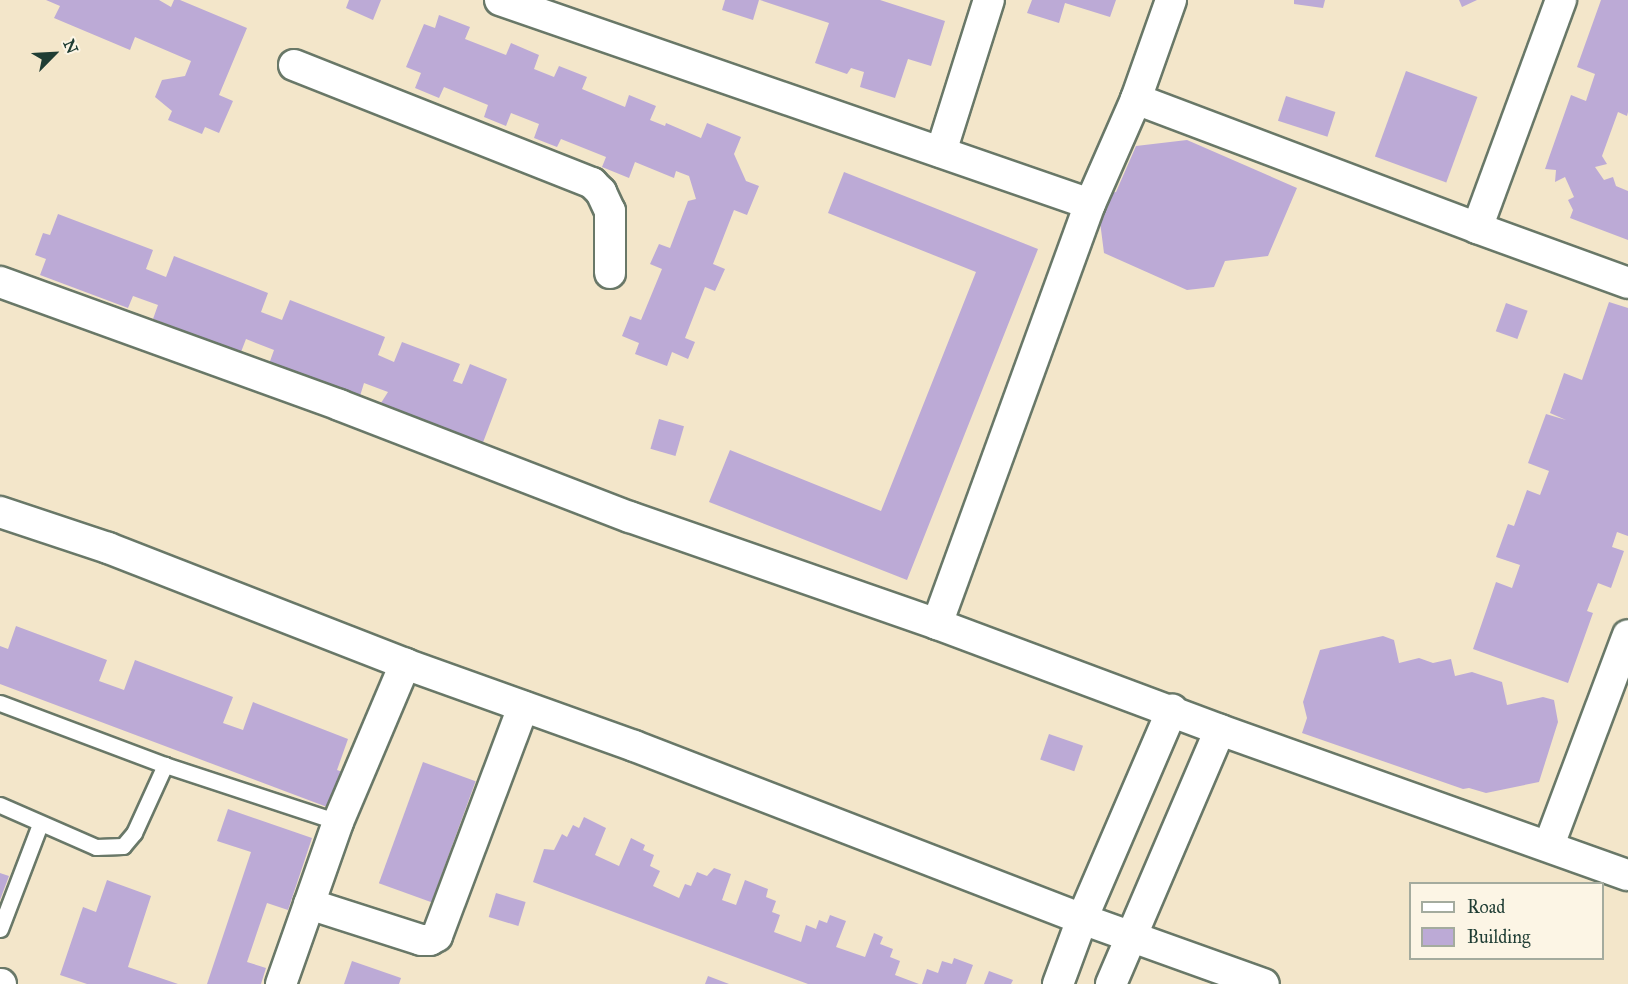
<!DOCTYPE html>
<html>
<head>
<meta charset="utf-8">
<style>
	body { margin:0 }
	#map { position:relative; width:1628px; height:984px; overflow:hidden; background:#f3e6ca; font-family:"IM FELL Great Primer",serif }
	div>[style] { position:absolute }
	.building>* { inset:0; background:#bcaad6; transform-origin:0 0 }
	.roads { filter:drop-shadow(2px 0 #697868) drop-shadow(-2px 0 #697868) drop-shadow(0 2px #697868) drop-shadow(0 -2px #697868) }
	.service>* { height:15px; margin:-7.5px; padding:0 7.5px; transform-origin:7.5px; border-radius:7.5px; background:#fff }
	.minor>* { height:30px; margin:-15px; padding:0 15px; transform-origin:15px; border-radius:15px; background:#fff }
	span { translate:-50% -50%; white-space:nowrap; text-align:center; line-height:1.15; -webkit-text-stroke:6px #fcf5e5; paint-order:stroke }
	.legend { position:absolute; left:1409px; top:882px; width:195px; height:78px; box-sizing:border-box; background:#fcf5e5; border:2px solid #a4ab9e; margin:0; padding:8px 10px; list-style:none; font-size:18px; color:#1f3d34 }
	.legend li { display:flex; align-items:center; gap:12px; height:30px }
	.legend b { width:30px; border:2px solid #a4ab9e }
	.north { position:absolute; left:24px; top:24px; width:60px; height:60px; -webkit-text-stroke:4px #fcf5e5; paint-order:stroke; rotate:66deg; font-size:16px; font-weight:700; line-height:24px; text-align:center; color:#1f3d34 }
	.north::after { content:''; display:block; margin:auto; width:21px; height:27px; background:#1f3d34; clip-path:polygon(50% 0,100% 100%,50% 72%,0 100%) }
</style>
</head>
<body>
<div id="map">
	<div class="building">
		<i style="clip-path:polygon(46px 0,159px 0,171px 7px,174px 0,180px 0,247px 28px,219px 95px,233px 101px,219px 133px,205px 127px,202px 134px,168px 120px,172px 111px,155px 97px,162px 80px,185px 76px,191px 61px,135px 37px,130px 50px,54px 18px,60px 6px)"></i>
		<i style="clip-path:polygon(349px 0,381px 0,373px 20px,346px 8px)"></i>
		<i style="clip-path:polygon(725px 0,759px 0,753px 20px,722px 10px)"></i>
		<i style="clip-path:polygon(760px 0,880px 0,945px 21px,931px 66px,908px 59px,895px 98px,860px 87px,864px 72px,851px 68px,847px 74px,815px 63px,829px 23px)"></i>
		<i style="clip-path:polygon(1032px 0,1116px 0,1110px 17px,1065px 3px,1059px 23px,1027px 13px)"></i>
		<i style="clip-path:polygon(1294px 0,1325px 0,1323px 8px,1294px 4px)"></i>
		<i style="clip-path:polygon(1459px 0,1477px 0,1462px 7px)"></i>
		<i style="clip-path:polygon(1601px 0,1628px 0,1628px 112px,1627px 116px,1618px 112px,1602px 156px,1607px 164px,1595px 167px,1604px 180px,1613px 177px,1616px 186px,1628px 191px,1628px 240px,1570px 218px,1573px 210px,1568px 200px,1574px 197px,1565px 177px,1555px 182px,1556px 170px,1545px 169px,1571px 95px,1586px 101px,1595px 74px,1577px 67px)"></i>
		<i style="clip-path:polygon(439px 15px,470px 27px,465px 39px,506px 55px,511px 43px,539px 55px,534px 69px,554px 77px,559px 66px,587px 77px,582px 89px,625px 107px,629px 95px,656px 106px,650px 120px,665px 126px,666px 123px,701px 138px,707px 123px,741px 137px,734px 154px,746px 181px,759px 186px,747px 215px,734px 210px,713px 264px,725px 269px,715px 291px,705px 287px,685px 338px,695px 342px,688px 359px,672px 352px,667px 366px,635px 354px,639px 343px,622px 336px,630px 316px,641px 320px,662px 269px,650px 264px,659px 244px,670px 248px,688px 201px,696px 199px,689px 176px,676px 171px,674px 178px,635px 162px,629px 178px,602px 167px,606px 157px,561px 139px,557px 147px,534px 138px,539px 124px,511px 113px,506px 126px,484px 117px,488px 105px,444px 87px,439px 98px,415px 88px,421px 73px,406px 67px,424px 24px,435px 28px)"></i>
		<i style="left:1406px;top:71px;width:76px;height:91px;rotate:20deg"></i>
		<i style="left:1286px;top:96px;width:52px;height:26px;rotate:18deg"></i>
		<i style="clip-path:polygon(1187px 140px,1297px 188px,1268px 256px,1225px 261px,1214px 287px,1187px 290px,1104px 253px,1099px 214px,1108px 193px,1116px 192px,1136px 146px)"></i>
		<i style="clip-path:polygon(844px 172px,1038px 249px,907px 580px,709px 502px,730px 450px,881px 511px,976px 272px,828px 213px)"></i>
		<i style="clip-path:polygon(58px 214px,153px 250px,146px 269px,166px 277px,174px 256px,268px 293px,261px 312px,282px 320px,290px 300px,385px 337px,378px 355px,394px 362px,402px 342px,460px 364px,453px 381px,462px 384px,470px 364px,507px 379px,479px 453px,435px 436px,442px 428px,381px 403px,388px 392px,364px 383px,360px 396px,269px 364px,274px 350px,246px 339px,241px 352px,153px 319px,158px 305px,133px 296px,128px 308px,40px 275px,46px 259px,35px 255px,43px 233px,50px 235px)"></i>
		<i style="clip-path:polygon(1609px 302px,1628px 308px,1628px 536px,1617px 532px,1612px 547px,1624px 551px,1611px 588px,1598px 583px,1587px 611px,1593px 613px,1568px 683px,1473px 649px,1496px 582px,1512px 588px,1520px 565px,1496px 557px,1508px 524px,1514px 526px,1527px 490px,1540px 495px,1549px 471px,1528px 463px,1546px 414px,1566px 420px,1550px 413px,1564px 373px,1582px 380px)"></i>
		<i style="left:1506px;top:303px;width:23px;height:30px;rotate:20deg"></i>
		<i style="left:659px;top:419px;width:26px;height:31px;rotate:16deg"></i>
		<i style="clip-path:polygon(16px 626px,107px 660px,99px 681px,124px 690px,135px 660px,233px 697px,223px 723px,243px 730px,253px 702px,348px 739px,337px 770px,348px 774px,335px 810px,0 684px,0 646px,8px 649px)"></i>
		<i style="clip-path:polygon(1383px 636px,1394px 640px,1399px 663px,1419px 658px,1433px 663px,1451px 659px,1455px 676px,1472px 672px,1502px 682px,1507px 705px,1543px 697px,1554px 700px,1558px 722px,1539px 782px,1486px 793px,1469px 788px,1463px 789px,1302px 733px,1307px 718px,1303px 702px,1320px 650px)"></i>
		<i style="left:1049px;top:734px;width:36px;height:27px;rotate:19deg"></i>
		<i style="left:423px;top:762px;width:56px;height:129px;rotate:20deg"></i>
		<i style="clip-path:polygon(228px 809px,312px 838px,288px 910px,267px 903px,247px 962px,266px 968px,261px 984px,207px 984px,251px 852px,217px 841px)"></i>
		<i style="clip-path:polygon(584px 817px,606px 828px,595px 855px,619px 866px,631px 838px,645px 845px,643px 850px,654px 855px,650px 866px,660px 871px,653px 886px,679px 898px,685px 884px,691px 886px,697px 872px,707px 876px,714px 868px,731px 874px,722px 900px,736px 905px,745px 880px,768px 889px,766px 897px,776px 901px,772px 912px,780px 915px,774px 932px,801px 942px,806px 925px,816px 929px,819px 920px,827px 923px,830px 915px,846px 921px,836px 947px,865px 957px,874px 933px,883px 937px,880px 944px,893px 949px,890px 957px,900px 961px,895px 975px,919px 984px,808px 984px,533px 882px,544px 849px,554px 850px,562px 834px,567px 837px,573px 825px,579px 828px)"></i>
		<i style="clip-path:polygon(0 873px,9px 876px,0 900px)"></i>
		<i style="clip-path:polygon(107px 880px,151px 896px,128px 967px,178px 984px,87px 984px,60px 975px,83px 907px,96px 912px)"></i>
		<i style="left:496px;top:893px;width:31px;height:25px;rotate:17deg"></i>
		<i style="clip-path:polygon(954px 958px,973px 965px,966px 984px,922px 984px,927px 969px,938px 973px,942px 961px,952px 964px)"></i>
		<i style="clip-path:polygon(352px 961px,401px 978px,399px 984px,344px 984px)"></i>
		<i style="clip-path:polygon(989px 971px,1013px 980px,1011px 984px,984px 984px)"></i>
		<i style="clip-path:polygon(708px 976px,729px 984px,705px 984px)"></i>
	</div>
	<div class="roads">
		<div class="service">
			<i style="left:0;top:703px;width:176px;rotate:20.6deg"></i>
			<i style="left:165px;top:765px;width:182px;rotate:18.2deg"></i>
			<i style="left:0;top:805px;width:105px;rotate:23.6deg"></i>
			<i style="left:96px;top:847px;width:27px;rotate:-2deg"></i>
			<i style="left:123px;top:846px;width:17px;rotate:-50deg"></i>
			<i style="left:134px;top:833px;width:75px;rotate:-65.5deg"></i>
			<i style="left:0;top:929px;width:112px;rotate:-69.1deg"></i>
		</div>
		<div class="minor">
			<i style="left:500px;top:0;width:624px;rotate:19.07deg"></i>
			<i style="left:1561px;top:0;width:243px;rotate:110.2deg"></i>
			<i style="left:1477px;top:228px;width:161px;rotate:20deg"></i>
			<i style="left:294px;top:65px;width:321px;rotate:21.6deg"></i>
			<i style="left:592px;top:183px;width:13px;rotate:45deg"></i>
			<i style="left:601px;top:192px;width:21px;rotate:65deg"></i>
			<i style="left:610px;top:211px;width:62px;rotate:90deg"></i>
			<i style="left:1136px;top:99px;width:365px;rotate:20.7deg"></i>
			<i style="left:941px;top:152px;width:159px;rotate:-72.5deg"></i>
			<i style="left:0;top:282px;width:361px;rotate:19.9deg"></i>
			<i style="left:339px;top:405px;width:312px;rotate:21.1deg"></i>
			<i style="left:630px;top:517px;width:325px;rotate:19.2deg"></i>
			<i style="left:937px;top:624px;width:302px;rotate:20.5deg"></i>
			<i style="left:1220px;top:730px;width:433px;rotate:19.6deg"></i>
			<i style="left:0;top:512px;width:114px;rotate:18.4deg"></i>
			<i style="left:108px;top:548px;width:319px;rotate:21.3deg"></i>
			<i style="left:405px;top:664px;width:243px;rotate:19.7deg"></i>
			<i style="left:634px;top:746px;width:480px;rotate:21.1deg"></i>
			<i style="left:1082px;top:919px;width:193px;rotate:19.7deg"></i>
			<i style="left:937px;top:624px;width:447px;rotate:-70deg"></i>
			<i style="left:1090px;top:204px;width:115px;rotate:-66.3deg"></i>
			<i style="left:1136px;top:99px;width:105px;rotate:-70.5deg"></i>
			<i style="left:1549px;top:845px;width:224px;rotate:-69.4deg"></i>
			<i style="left:309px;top:904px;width:118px;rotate:17.8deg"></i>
			<i style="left:421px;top:940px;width:9px"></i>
			<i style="left:430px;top:940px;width:8px;rotate:-30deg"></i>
			<i style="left:437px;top:936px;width:245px;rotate:-69.4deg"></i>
			<i style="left:0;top:984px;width:1px"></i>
			<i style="left:281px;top:984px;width:172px;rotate:-70.6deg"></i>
			<i style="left:338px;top:822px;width:172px;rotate:-67deg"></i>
			<i style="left:1058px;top:984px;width:69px;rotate:-69.7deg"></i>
			<i style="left:1082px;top:919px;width:228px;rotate:-66.7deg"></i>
			<i style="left:1111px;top:984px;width:276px;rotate:-66.8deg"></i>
		</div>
	</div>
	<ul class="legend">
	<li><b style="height:8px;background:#fff"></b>Road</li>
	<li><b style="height:16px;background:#bcaad6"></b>Building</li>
	</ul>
	<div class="north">N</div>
</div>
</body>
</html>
